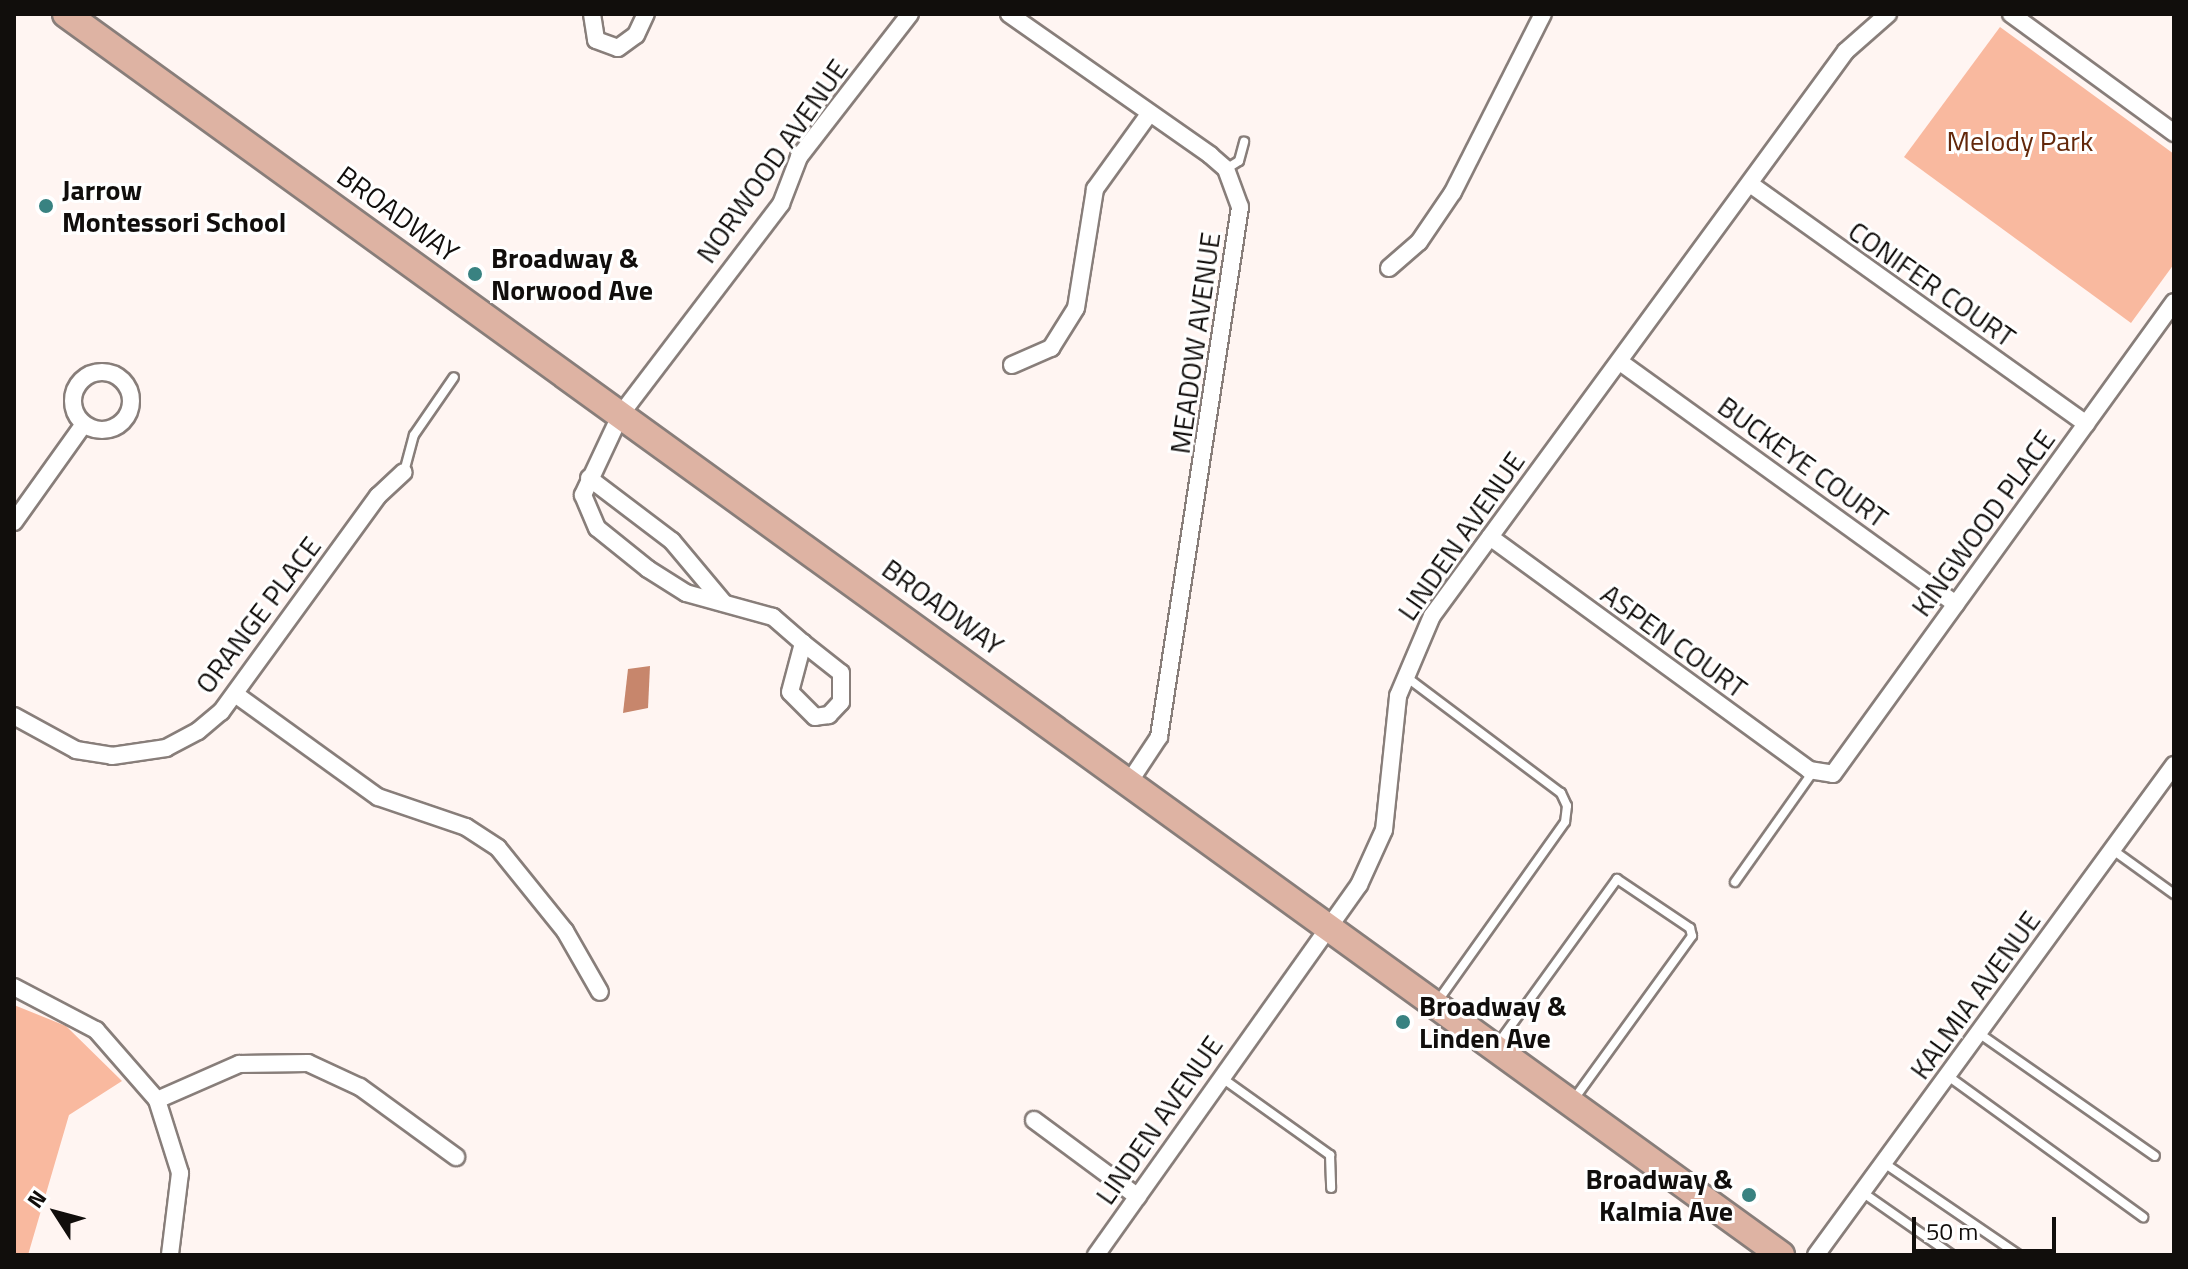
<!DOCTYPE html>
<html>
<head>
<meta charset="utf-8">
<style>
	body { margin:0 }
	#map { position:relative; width:2188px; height:1269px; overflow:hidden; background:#fff5f2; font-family:"Titillium Web",sans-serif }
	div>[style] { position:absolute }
	.green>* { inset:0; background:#f9b99f }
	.water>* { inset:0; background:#c7866c }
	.roads { filter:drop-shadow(2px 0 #887e7a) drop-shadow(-2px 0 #887e7a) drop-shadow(0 2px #887e7a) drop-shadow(0 -2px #887e7a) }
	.service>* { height:8px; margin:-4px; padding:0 4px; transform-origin:4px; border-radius:4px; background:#fff }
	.minor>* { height:16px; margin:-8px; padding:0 8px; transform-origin:8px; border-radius:8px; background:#fff }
	.minor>.ring { margin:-8px; padding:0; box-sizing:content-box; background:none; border:16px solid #fff; border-radius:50% }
	.primary>* { height:26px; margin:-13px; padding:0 13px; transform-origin:13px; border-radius:13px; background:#deb3a3 }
	.dots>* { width:22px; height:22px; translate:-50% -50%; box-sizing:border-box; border:4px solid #fff; border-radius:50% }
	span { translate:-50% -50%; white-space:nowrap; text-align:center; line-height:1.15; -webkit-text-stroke:6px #fff; paint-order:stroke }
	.park-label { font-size:28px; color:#63280b }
	.street-label { font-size:28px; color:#110e0c }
	.poi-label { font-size:28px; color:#110e0c; font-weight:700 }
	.left { translate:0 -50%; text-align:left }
	.right { translate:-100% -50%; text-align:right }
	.frame { position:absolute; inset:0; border:16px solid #110e0c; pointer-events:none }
	.north { position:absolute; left:16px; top:1173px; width:80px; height:80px; -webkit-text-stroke:6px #fff; paint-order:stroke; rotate:306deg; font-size:22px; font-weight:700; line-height:32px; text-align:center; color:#110e0c }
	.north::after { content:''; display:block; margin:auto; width:28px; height:36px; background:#110e0c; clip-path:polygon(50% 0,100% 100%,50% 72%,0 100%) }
	.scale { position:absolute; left:1912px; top:1217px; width:144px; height:36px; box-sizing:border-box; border:4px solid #110e0c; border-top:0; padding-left:10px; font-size:24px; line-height:28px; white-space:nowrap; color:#110e0c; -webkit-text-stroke:6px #fff; paint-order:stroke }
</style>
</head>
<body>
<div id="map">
	<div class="green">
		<i style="clip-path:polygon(2000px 27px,2174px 154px,2174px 264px,2131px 323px,1904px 157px)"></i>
		<i style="clip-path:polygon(14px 1005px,66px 1026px,122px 1081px,69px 1115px,28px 1255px,14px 1255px)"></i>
	</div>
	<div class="water">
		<i style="clip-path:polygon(650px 666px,648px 708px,623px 713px,628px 669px)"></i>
	</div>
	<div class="roads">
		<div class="service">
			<i style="left:1226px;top:169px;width:15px;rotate:-32deg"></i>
			<i style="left:1239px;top:161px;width:20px;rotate:-75deg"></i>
			<i style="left:404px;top:472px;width:38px;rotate:-75deg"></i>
			<i style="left:414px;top:435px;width:70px;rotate:-55.4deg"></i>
			<i style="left:1405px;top:676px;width:195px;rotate:36.9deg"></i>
			<i style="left:1561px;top:793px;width:14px;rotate:65deg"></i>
			<i style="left:1567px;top:806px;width:16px;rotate:97deg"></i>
			<i style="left:1565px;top:822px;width:221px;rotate:125.4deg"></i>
			<i style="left:2113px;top:850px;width:75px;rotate:35.8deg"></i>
			<i style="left:1735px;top:882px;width:135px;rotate:-54.7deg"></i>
			<i style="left:1980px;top:1034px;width:213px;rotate:34.9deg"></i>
			<i style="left:1497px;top:1045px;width:205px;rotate:-54.1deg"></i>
			<i style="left:1617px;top:879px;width:88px;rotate:33.9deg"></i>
			<i style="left:1690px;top:928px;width:8px;rotate:76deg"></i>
			<i style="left:1692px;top:936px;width:201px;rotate:125.9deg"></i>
			<i style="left:1948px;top:1076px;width:241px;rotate:35.9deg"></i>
			<i style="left:1222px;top:1078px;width:133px;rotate:35.5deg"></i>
			<i style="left:1330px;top:1155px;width:33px;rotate:88deg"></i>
			<i style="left:1884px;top:1163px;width:163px;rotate:34.3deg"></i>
			<i style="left:1862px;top:1192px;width:110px;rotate:35deg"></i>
		</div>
		<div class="minor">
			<i style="left:592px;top:14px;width:26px;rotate:81deg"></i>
			<i style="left:596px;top:40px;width:23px;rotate:20deg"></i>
			<i style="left:618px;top:48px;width:22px;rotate:-36deg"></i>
			<i style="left:636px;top:35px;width:23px;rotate:-65deg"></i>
			<i style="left:1009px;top:14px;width:246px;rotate:35deg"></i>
			<i style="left:1210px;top:155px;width:21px;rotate:41deg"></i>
			<i style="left:1226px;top:169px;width:40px;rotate:69.8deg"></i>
			<i style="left:1240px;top:207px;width:536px;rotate:98.69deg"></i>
			<i style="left:1159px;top:737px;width:53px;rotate:123.4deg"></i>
			<i style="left:2011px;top:14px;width:202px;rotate:36.1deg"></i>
			<i style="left:1750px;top:184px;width:413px;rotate:35.5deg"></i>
			<i style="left:1389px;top:268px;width:40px;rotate:-41deg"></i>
			<i style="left:1419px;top:242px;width:60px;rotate:-55.8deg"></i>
			<i style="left:1453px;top:192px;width:199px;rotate:-63.2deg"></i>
			<i style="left:1620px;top:362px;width:414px;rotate:35.8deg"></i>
			<i style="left:1012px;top:365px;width:43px;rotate:-23.6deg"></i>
			<i style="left:1051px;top:348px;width:47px;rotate:-58deg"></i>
			<i style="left:1076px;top:308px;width:121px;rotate:-80.9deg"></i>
			<i style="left:1095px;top:189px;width:92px;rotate:-54.2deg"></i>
			<i class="ring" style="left:73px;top:372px;width:42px;height:42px"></i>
			<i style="left:589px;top:478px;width:104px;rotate:37.2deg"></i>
			<i style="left:672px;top:541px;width:81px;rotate:50deg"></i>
			<i style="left:14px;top:522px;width:120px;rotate:-54.5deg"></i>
			<i style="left:1490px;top:537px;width:395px;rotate:36.1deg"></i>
			<i style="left:1809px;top:770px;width:24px;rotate:9deg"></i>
			<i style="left:1833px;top:774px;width:582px;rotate:-54.15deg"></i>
			<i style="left:803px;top:643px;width:40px;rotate:-139deg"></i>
			<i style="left:773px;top:617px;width:90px;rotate:-164.6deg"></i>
			<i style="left:686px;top:593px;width:45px;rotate:-147.7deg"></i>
			<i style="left:648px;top:569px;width:65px;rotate:-141.2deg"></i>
			<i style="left:597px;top:528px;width:36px;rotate:-113deg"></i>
			<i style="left:583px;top:495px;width:89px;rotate:-64.9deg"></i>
			<i style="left:621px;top:414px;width:264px;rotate:-52.7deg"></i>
			<i style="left:781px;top:204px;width:50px;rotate:-69deg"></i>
			<i style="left:799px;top:157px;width:181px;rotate:-52.2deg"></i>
			<i style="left:803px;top:643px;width:48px;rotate:38.3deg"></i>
			<i style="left:841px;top:673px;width:29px;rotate:90deg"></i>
			<i style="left:841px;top:702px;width:18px;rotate:133deg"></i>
			<i style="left:829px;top:715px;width:14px;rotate:172deg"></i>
			<i style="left:815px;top:717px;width:35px;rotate:-135deg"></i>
			<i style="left:790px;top:692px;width:51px;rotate:-75.1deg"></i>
			<i style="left:235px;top:694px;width:176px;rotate:35.8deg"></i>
			<i style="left:378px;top:797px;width:93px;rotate:18.8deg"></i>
			<i style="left:466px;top:827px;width:38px;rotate:33deg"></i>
			<i style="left:498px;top:848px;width:107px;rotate:51.1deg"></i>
			<i style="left:565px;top:931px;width:70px;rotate:60.2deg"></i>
			<i style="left:14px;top:716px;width:71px;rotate:28.7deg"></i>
			<i style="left:76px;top:750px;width:36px;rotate:9deg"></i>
			<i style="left:112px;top:756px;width:55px;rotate:-8.4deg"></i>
			<i style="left:166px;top:748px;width:36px;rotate:-28deg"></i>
			<i style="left:198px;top:731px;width:30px;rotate:-40deg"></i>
			<i style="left:221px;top:712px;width:267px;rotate:-54deg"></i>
			<i style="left:378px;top:496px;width:35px;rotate:-43deg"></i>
			<i style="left:14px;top:987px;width:93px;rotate:27.7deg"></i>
			<i style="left:96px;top:1030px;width:93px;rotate:48.9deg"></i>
			<i style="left:157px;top:1100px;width:77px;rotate:72.5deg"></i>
			<i style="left:180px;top:1173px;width:83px;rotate:97deg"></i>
			<i style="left:157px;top:1100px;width:90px;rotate:-23.7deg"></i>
			<i style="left:239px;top:1064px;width:69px;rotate:-0.8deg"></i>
			<i style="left:308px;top:1063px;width:57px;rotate:24.8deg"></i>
			<i style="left:360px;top:1087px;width:119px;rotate:36.1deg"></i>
			<i style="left:1034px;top:1120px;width:129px;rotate:36.5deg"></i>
			<i style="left:1096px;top:1255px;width:454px;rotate:-54.6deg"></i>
			<i style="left:1359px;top:885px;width:60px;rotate:-65.6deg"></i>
			<i style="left:1384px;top:830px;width:135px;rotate:-84deg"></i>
			<i style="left:1398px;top:696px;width:87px;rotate:-67deg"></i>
			<i style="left:1432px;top:616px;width:700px;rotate:-53.77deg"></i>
			<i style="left:1846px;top:51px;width:56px;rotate:-41.4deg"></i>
			<i style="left:1816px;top:1255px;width:607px;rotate:-53.85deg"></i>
		</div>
		<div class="primary">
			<i style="left:66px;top:14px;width:2117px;rotate:35.89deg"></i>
		</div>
	</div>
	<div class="dots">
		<i style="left:46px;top:206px;background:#398281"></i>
		<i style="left:475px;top:274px;background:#398281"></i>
		<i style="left:1403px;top:1022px;background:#398281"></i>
		<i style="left:1749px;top:1195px;background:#398281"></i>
	</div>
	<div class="park-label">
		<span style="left:2020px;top:141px">Melody Park</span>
	</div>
	<div class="street-label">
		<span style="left:772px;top:161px;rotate:-55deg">NORWOOD AVENUE</span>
		<span style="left:398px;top:214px;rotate:36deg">BROADWAY</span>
		<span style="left:1932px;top:284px;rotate:35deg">CONIFER COURT</span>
		<span style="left:1195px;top:343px;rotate:-82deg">MEADOW AVENUE</span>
		<span style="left:1803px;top:462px;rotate:36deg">BUCKEYE COURT</span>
		<span style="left:1983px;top:523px;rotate:-54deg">KINGWOOD PLACE</span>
		<span style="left:1461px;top:536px;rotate:-55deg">LINDEN AVENUE</span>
		<span style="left:943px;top:607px;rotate:36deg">BROADWAY</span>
		<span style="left:258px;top:615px;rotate:-53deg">ORANGE PLACE</span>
		<span style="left:1674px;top:641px;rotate:36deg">ASPEN COURT</span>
		<span style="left:1975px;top:995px;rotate:-54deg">KALMIA AVENUE</span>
		<span style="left:1159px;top:1120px;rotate:-55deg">LINDEN AVENUE</span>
	</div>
	<div class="poi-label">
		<span class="left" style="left:62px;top:206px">Jarrow<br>Montessori School</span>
		<span class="left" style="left:491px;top:274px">Broadway &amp;<br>Norwood Ave</span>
		<span class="left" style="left:1419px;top:1022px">Broadway &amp;<br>Linden Ave</span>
		<span class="right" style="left:1733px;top:1195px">Broadway &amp;<br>Kalmia Ave</span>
	</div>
	<div class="frame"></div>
	<div class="north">N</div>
	<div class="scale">50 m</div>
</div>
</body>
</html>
